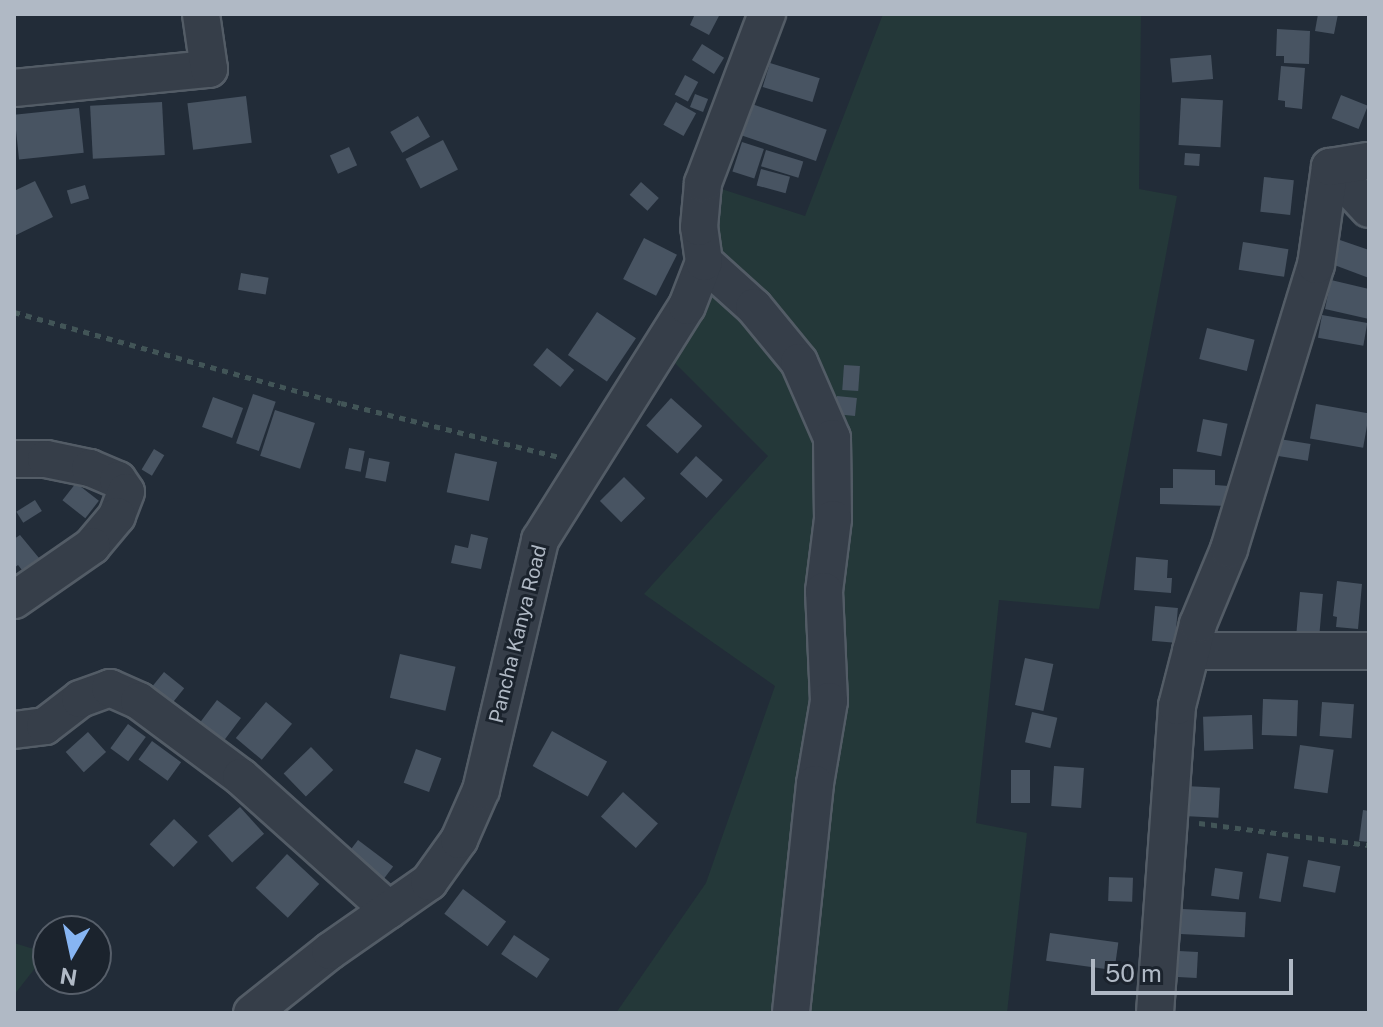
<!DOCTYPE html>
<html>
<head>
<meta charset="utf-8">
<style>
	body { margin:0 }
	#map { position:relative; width:1383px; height:1027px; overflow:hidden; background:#222c38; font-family:"Public Sans",sans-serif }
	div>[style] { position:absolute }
	.green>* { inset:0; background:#243839 }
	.building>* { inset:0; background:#485462; transform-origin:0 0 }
	.path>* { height:5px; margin-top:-2.5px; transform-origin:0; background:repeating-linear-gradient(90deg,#425557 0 6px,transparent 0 12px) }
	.roads { filter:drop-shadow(2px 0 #535c66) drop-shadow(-2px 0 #535c66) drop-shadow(0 2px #535c66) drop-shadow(0 -2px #535c66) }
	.minor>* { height:36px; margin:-18px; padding:0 18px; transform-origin:18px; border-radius:18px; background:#363e49 }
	span { translate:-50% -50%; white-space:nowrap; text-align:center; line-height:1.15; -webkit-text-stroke:6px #1b232d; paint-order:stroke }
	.street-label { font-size:20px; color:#b0b9c5 }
	.frame { position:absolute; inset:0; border:16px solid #b0b9c5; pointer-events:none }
	.north { position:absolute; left:32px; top:915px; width:80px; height:80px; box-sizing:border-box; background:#1b232d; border:2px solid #575f6a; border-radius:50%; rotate:189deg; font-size:22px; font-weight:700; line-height:32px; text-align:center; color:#b0b9c5 }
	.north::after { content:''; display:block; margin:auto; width:28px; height:36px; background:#87b5f3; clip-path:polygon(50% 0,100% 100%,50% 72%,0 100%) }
	.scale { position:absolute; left:1091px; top:959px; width:202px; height:36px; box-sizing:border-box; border:4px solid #b0b9c5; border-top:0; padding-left:10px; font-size:24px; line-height:28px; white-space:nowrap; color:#b0b9c5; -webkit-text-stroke:6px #1b232d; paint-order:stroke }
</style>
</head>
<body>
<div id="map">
	<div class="green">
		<i style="clip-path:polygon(883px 14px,1141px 14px,1139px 189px,1177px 196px,1099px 609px,999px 600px,976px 823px,1027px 833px,1007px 1013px,616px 1013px,706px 883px,775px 686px,644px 594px,768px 456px,660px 348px,687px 306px,703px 183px,805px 216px)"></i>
		<i style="clip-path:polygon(14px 943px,47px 953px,14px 995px)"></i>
	</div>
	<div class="building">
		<i style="clip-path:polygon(695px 14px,720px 14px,709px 35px,690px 25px)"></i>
		<i style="clip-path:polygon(1318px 14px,1338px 14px,1334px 34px,1315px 31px)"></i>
		<i style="clip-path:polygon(1277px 29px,1310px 31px,1309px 64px,1284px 63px,1284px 56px,1276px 56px)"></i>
		<i style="left:702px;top:44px;width:26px;height:19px;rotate:32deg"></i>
		<i style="left:1211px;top:55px;width:24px;height:41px;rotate:85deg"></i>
		<i style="left:770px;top:63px;width:52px;height:25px;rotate:17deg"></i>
		<i style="clip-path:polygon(1281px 66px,1305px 68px,1302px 109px,1285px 107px,1285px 101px,1278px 100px)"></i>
		<i style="left:685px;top:75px;width:15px;height:22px;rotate:28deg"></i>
		<i style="left:695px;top:94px;width:14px;height:14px;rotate:21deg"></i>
		<i style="left:1341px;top:95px;width:29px;height:25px;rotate:22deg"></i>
		<i style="left:246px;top:96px;width:47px;height:59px;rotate:83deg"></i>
		<i style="left:1181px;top:98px;width:42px;height:47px;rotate:3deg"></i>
		<i style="left:162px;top:102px;width:53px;height:72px;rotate:87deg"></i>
		<i style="left:676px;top:102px;width:23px;height:26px;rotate:29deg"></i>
		<i style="left:752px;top:104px;width:79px;height:33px;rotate:19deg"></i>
		<i style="left:79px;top:108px;width:45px;height:65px;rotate:84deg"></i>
		<i style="left:418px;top:116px;width:24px;height:32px;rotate:60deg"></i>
		<i style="left:443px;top:140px;width:33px;height:42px;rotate:63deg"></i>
		<i style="left:742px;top:142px;width:23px;height:31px;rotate:18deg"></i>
		<i style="left:349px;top:147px;width:20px;height:21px;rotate:66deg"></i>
		<i style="left:766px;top:150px;width:39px;height:17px;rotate:17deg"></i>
		<i style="left:1185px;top:153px;width:15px;height:12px;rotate:4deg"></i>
		<i style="left:761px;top:169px;width:30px;height:17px;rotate:15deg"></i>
		<i style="left:1264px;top:177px;width:30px;height:35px;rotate:6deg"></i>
		<i style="clip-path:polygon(35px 181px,53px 217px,14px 236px,14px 191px)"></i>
		<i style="left:641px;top:182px;width:24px;height:17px;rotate:42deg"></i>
		<i style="left:85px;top:185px;width:14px;height:19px;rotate:73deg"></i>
		<i style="left:644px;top:238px;width:37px;height:46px;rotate:27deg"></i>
		<i style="clip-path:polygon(1337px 239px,1369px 250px,1369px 278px,1329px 263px)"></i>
		<i style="left:1243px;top:242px;width:46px;height:28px;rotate:9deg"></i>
		<i style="left:241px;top:273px;width:28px;height:17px;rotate:10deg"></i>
		<i style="clip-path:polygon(1331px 280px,1369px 289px,1369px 319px,1325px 309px)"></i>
		<i style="left:597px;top:312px;width:47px;height:52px;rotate:34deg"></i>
		<i style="left:1322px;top:315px;width:46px;height:23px;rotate:10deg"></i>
		<i style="left:1207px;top:328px;width:49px;height:32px;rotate:14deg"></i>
		<i style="left:547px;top:348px;width:35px;height:22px;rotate:39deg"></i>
		<i style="left:844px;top:365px;width:16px;height:25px;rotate:4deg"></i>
		<i style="left:253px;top:394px;width:24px;height:52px;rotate:19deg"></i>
		<i style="left:837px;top:396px;width:20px;height:18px;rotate:6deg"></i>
		<i style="left:213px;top:397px;width:32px;height:32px;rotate:20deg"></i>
		<i style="left:671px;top:398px;width:42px;height:37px;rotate:42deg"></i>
		<i style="left:1316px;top:404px;width:54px;height:35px;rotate:10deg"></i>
		<i style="left:275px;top:410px;width:42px;height:48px;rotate:18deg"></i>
		<i style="left:1203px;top:419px;width:25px;height:33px;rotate:11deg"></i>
		<i style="left:1273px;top:438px;width:38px;height:17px;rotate:9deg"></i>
		<i style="left:349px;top:448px;width:16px;height:21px;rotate:11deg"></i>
		<i style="left:154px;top:449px;width:12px;height:24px;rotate:31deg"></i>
		<i style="left:455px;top:453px;width:43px;height:40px;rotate:12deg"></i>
		<i style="left:696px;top:456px;width:36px;height:24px;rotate:42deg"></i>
		<i style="left:369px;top:458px;width:21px;height:20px;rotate:11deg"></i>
		<i style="clip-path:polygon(1173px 469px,1215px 470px,1215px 485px,1229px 486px,1229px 506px,1160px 504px,1160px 488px,1173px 488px)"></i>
		<i style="left:624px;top:477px;width:30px;height:34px;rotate:45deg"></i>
		<i style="left:76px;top:483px;width:29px;height:22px;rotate:38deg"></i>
		<i style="left:35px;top:500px;width:13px;height:22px;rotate:58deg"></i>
		<i style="clip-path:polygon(471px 534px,488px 538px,481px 569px,451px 563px,455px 545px,468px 548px)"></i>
		<i style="clip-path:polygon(20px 535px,39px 558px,22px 570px,18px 565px,14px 568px,14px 539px)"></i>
		<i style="clip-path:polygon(1136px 557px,1168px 560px,1167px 578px,1172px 578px,1171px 593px,1134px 590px)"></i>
		<i style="clip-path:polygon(1337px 581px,1362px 584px,1358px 629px,1336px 627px,1337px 617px,1333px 616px)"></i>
		<i style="left:1300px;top:592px;width:23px;height:42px;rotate:5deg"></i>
		<i style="left:1155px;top:606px;width:23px;height:35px;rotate:5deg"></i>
		<i style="left:400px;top:654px;width:57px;height:45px;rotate:13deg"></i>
		<i style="left:1025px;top:658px;width:29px;height:48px;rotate:12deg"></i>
		<i style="left:164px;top:672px;width:26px;height:30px;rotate:39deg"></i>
		<i style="left:1263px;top:699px;width:35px;height:36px;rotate:2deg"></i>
		<i style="left:217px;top:700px;width:30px;height:31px;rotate:37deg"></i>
		<i style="left:266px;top:702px;width:34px;height:47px;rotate:40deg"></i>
		<i style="left:1322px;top:702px;width:32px;height:34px;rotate:4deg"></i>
		<i style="left:1032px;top:712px;width:26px;height:31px;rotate:13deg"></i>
		<i style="left:1252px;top:715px;width:34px;height:49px;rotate:88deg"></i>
		<i style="left:128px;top:724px;width:22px;height:30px;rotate:36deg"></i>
		<i style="left:552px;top:731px;width:63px;height:40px;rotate:29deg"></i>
		<i style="left:88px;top:732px;width:27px;height:30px;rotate:48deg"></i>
		<i style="left:152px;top:741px;width:36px;height:23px;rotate:36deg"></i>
		<i style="left:1300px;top:745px;width:34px;height:44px;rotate:8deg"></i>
		<i style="left:311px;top:747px;width:32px;height:38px;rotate:46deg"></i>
		<i style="left:416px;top:749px;width:27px;height:36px;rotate:20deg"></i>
		<i style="left:1054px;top:766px;width:30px;height:40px;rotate:4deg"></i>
		<i style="left:1011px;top:770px;width:19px;height:33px"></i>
		<i style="left:1185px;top:786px;width:35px;height:30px;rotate:3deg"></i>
		<i style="left:623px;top:792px;width:47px;height:33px;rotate:42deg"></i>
		<i style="left:240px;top:807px;width:36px;height:43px;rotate:48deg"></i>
		<i style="clip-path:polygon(1363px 810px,1369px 811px,1369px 842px,1359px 841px)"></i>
		<i style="left:174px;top:819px;width:33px;height:35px;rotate:44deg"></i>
		<i style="left:358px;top:840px;width:44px;height:23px;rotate:37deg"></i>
		<i style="left:1267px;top:853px;width:22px;height:46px;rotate:10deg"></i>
		<i style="left:287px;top:854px;width:44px;height:46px;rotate:43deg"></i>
		<i style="left:1308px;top:860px;width:33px;height:27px;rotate:11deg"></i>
		<i style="left:1215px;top:868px;width:28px;height:28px;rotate:8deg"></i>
		<i style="left:1109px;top:877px;width:24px;height:24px;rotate:2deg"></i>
		<i style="left:463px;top:889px;width:54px;height:31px;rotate:37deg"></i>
		<i style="left:1182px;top:909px;width:64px;height:25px;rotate:3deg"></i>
		<i style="left:1050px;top:933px;width:69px;height:28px;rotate:8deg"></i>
		<i style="left:514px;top:935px;width:43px;height:23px;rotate:34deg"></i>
		<i style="left:1179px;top:951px;width:19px;height:26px;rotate:3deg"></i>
	</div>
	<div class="path">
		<i style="left:14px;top:312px;width:339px;rotate:15.6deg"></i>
		<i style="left:341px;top:403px;width:225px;rotate:13.9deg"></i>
		<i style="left:1199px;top:823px;width:171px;rotate:7.4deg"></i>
	</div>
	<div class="roads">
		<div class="minor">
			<i style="left:14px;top:88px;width:196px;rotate:-5.6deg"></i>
			<i style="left:209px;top:69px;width:56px;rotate:-98.3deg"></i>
			<i style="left:1330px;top:167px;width:57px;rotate:47.1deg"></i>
			<i style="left:704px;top:262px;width:67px;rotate:42deg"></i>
			<i style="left:754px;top:307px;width:71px;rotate:50.7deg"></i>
			<i style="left:799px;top:362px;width:83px;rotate:66.5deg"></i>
			<i style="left:832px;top:438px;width:81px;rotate:89.3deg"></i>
			<i style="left:833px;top:519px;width:73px;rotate:97.1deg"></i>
			<i style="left:824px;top:591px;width:110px;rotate:87.4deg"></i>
			<i style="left:829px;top:701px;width:84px;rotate:99.6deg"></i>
			<i style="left:815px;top:784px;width:230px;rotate:96deg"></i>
			<i style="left:14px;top:459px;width:32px"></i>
			<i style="left:46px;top:459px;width:45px;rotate:11.6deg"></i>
			<i style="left:90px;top:468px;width:30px;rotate:23deg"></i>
			<i style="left:118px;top:480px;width:14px;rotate:56deg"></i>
			<i style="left:126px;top:492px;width:26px;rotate:111deg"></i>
			<i style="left:117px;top:516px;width:39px;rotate:130deg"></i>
			<i style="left:92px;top:546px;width:95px;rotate:145.3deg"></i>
			<i style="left:1191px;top:651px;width:178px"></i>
			<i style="left:14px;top:730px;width:31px;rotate:-7deg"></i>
			<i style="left:45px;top:726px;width:44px;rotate:-37.6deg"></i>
			<i style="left:80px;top:699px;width:32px;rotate:-20deg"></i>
			<i style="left:110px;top:688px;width:32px;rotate:24deg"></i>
			<i style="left:139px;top:701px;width:127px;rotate:36.7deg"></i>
			<i style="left:241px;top:777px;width:199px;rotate:41.9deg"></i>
			<i style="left:252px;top:1013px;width:100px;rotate:-38.5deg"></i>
			<i style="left:330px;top:951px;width:121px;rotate:-34.9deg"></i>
			<i style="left:429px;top:882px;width:52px;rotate:-54.5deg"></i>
			<i style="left:459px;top:840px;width:55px;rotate:-66.3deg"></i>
			<i style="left:481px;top:790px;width:257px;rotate:-76.7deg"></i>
			<i style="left:540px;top:540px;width:276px;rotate:-57.9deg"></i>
			<i style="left:687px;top:306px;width:47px;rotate:-68.9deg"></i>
			<i style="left:704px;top:262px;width:35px;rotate:-98deg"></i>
			<i style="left:699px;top:227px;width:44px;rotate:-84.8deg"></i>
			<i style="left:703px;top:183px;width:181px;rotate:-69.3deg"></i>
			<i style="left:1155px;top:1013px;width:308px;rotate:-85.9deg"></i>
			<i style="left:1177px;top:706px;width:85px;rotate:-75.6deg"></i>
			<i style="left:1198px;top:624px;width:81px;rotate:-67.5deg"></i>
			<i style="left:1229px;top:549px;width:297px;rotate:-73deg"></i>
			<i style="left:1316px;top:265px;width:99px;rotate:-81.9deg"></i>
			<i style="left:1330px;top:167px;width:39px;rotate:-9deg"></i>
		</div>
	</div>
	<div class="street-label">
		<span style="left:518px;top:634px;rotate:-76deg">Pancha Kanya Road</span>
	</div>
	<div class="frame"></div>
	<div class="north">N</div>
	<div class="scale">50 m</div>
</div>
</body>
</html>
